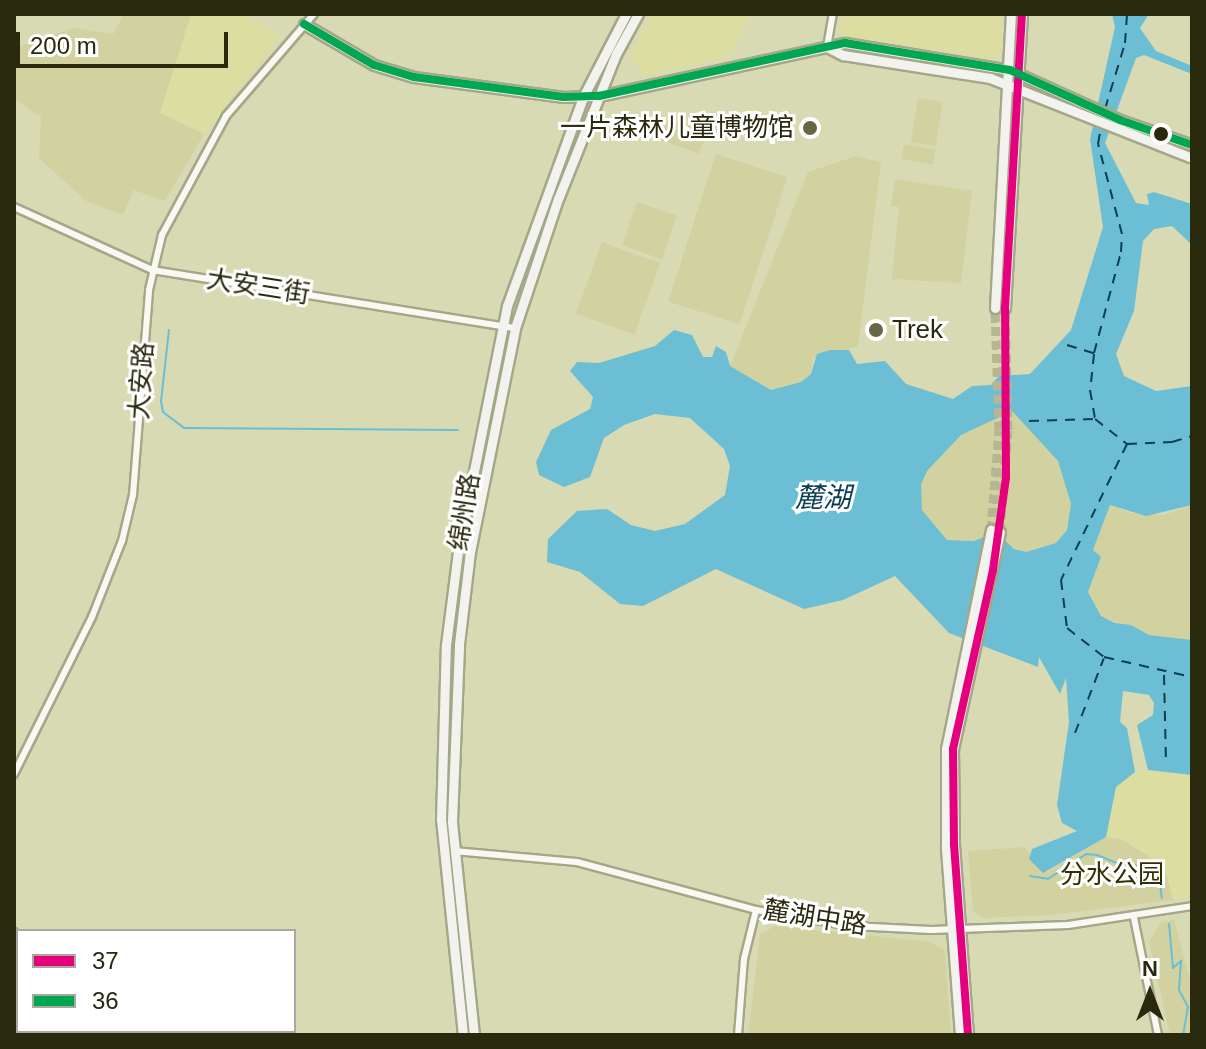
<!DOCTYPE html>
<html>
<head>
<meta charset="utf-8">
<style>
	body { margin:0 }
	#map { position:relative; width:1206px; height:1049px; overflow:hidden; background:#d8dab3; font-family:Arial,"Noto Sans SC",sans-serif }
	div>[style] { position:absolute }
	.built>* { inset:0; background:#dbdda1 }
	.green>* { inset:0; background:#d1d29f; transform-origin:0 0 }
	.water>* { inset:0; background:#6bbed3 }
	.stream>* { height:2px; margin:-1px; padding:0 1px; transform-origin:1px; border-radius:1px; background:#6bbed3 }
	.ferry>* { height:2px; margin-top:-1px; transform-origin:0; background:repeating-linear-gradient(90deg,#0b3e52 0 10px,transparent 0 18px) }
	.secondary-tunnel>* { height:9px; margin-top:-4.5px; transform-origin:0; background:repeating-linear-gradient(90deg,#b5b792 0 9px,transparent 0 13.5px) }
	.roads { filter:drop-shadow(2px 0 #a5a788) drop-shadow(-2px 0 #a5a788) drop-shadow(0 2px #a5a788) drop-shadow(0 -2px #a5a788) }
	.street>* { height:6px; margin:-3px; padding:0 3px; transform-origin:3px; border-radius:3px; background:#f9f9f4 }
	.secondary>* { height:9px; margin:-4.5px; padding:0 4.5px; transform-origin:4.5px; border-radius:4.5px; background:#f2f3ef }
	.bus-1>* { height:8px; margin:-4px; padding:0 4px; transform-origin:4px; border-radius:4px; background:#e5007d }
	.bus-2>* { height:8px; margin:-4px; padding:0 4px; transform-origin:4px; border-radius:4px; background:#00a651 }
	.dots>* { width:22px; height:22px; translate:-50% -50%; box-sizing:border-box; border:4px solid #fff; border-radius:50% }
	span { translate:-50% -50%; white-space:nowrap; text-align:center; line-height:1.15; -webkit-text-stroke:6px #fff; paint-order:stroke }
	.poi-label { font-size:26px; color:#29290d }
	.right { translate:-100% -50%; text-align:right }
	.left { translate:0 -50%; text-align:left }
	.street-label { font-size:26px; color:#29290d }
	.park-label { font-size:26px; color:#303004 }
	.water-label { font-size:28px; color:#0b3e52; font-style:italic }
	.frame { position:absolute; inset:0; border:16px solid #29290d; pointer-events:none }
	.legend { position:absolute; left:16px; top:929px; width:280px; height:104px; box-sizing:border-box; background:#fff; border:2px solid #a9a99e; margin:0; padding:10px 14px; list-style:none; font-size:24px; color:#29290d }
	.legend li { display:flex; align-items:center; gap:16px; height:40px }
	.legend b { width:40px; border:2px solid #a9a99e }
	.north { position:absolute; left:1110px; top:953px; width:80px; height:80px; -webkit-text-stroke:6px #fff; paint-order:stroke; rotate:0deg; font-size:22px; font-weight:700; line-height:32px; text-align:center; color:#29290d }
	.north::after { content:''; display:block; margin:auto; width:28px; height:36px; background:#29290d; clip-path:polygon(50% 0,100% 100%,50% 72%,0 100%) }
	.scale { position:absolute; left:16px; top:32px; width:212px; height:36px; box-sizing:border-box; border:4px solid #29290d; border-top:0; padding-left:10px; font-size:24px; line-height:28px; white-space:nowrap; color:#29290d; -webkit-text-stroke:6px #fff; paint-order:stroke }
</style>
</head>
<body>
<div id="map">
	<div class="built">
		<i style="clip-path:polygon(191px 14px,244px 14px,281px 35px,204px 134px,160px 113px)"></i>
		<i style="clip-path:polygon(653px 14px,750px 14px,730px 56px,644px 76px,630px 56px)"></i>
		<i style="clip-path:polygon(843px 14px,1002px 14px,1001px 49px,994px 59px,846px 37px,839px 29px)"></i>
		<i style="clip-path:polygon(1148px 770px,1192px 775px,1192px 895px,1173px 900px,1164px 866px,1121px 839px,1106px 837px,1116px 787px,1124px 778px)"></i>
	</div>
	<div class="green">
		<i style="clip-path:polygon(124px 14px,191px 14px,160px 113px,204px 134px,165px 201px,134px 190px,123px 215px,86px 201px,39px 158px,41px 117px,14px 99px,14px 48px,73px 28px,113px 34px)"></i>
		<i style="left:918px;top:98px;width:25px;height:45px;rotate:9deg"></i>
		<i style="left:668px;top:119px;width:41px;height:22px;rotate:20deg"></i>
		<i style="left:904px;top:144px;width:32px;height:15px;rotate:11deg"></i>
		<i style="left:716px;top:154px;width:75px;height:155px;rotate:18deg"></i>
		<i style="clip-path:polygon(856px 156px,881px 162px,858px 346px,813px 359px,811px 374px,801px 382px,771px 390px,730px 366px,808px 172px)"></i>
		<i style="clip-path:polygon(895px 179px,972px 191px,961px 283px,892px 279px,899px 207px,891px 206px)"></i>
		<i style="left:637px;top:202px;width:42px;height:46px;rotate:19deg"></i>
		<i style="left:602px;top:242px;width:62px;height:76px;rotate:20deg"></i>
		<i style="clip-path:polygon(1012px 410px,1058px 461px,1071px 504px,1067px 530px,1056px 543px,1026px 552px,1014px 549px,996px 532px,974px 541px,947px 540px,922px 510px,921px 485px,927px 471px,961px 435px)"></i>
		<i style="clip-path:polygon(1110px 505px,1131px 513px,1164px 515px,1192px 505px,1192px 640px,1149px 635px,1101px 616px,1088px 592px,1101px 557px,1093px 550px)"></i>
		<i style="clip-path:polygon(1106px 837px,1121px 839px,1164px 866px,1173px 900px,1051px 915px,983px 918px,973px 911px,968px 851px,1024px 847px,1047px 872px)"></i>
		<i style="clip-path:polygon(1174px 920px,1192px 987px,1192px 1035px,1170px 1035px,1149px 942px,1160px 923px)"></i>
		<i style="clip-path:polygon(774px 926px,931px 942px,945px 951px,951px 1035px,748px 1035px,760px 935px)"></i>
	</div>
	<div class="water">
		<i style="clip-path:polygon(evenodd,1112px 14px,1149px 14px,1140px 28px,1156px 51px,1192px 66px,1192px 74px,1144px 55px,1136px 58px,1105px 143px,1136px 203px,1149px 205px,1147px 194px,1154px 192px,1192px 204px,1192px 245px,1172px 226px,1154px 229px,1143px 241px,1134px 311px,1116px 354px,1124px 376px,1156px 391px,1192px 386px,1192px 505px,1146px 516px,1110px 505px,1093px 550px,1101px 557px,1088px 592px,1101px 616px,1115px 623px,1131px 625px,1149px 635px,1192px 640px,1192px 775px,1148px 770px,1137px 725px,1153px 715px,1154px 703px,1149px 695px,1123px 691px,1120px 722px,1127px 728px,1135px 772px,1116px 787px,1106px 837px,1043px 873px,1029px 859px,1032px 849px,1077px 831px,1062px 823px,1057px 805px,1069px 722px,1066px 678px,1060px 694px,1039px 657px,1038px 667px,949px 633px,895px 576px,843px 600px,804px 609px,716px 569px,643px 606px,620px 604px,580px 572px,547px 562px,548px 539px,577px 511px,607px 509px,631px 525px,655px 531px,685px 524px,725px 495px,730px 466px,724px 449px,690px 418px,655px 414px,624px 425px,604px 438px,590px 477px,564px 487px,539px 475px,536px 462px,551px 430px,590px 409px,593px 397px,570px 371px,577px 362px,599px 363px,655px 346px,674px 330px,692px 335px,703px 357px,712px 357px,716px 346px,726px 352px,730px 366px,771px 390px,801px 382px,811px 374px,817px 354px,830px 350px,849px 350px,857px 364px,885px 361px,906px 384px,953px 399px,972px 386px,991px 385px,999px 376px,1030px 374px,1071px 330px,1103px 227px,1090px 139px,1115px 27px,1112px 14px,1012px 411px,1058px 461px,1071px 504px,1067px 530px,1056px 543px,1026px 552px,1014px 549px,996px 532px,974px 541px,947px 540px,922px 510px,921px 485px,927px 471px,961px 435px,1012px 411px)"></i>
	</div>
	<div class="stream">
		<i style="left:169px;top:330px;width:71px;rotate:96.4deg"></i>
		<i style="left:161px;top:401px;width:11px;rotate:80deg"></i>
		<i style="left:163px;top:412px;width:26px;rotate:37deg"></i>
		<i style="left:184px;top:428px;width:274px;rotate:0.4deg"></i>
		<i style="left:1030px;top:876px;width:18px;rotate:9deg"></i>
		<i style="left:1048px;top:879px;width:45px;rotate:-33.3deg"></i>
		<i style="left:1086px;top:854px;width:11px;rotate:5deg"></i>
		<i style="left:1097px;top:855px;width:27px;rotate:22deg"></i>
		<i style="left:1122px;top:865px;width:36px;rotate:3deg"></i>
		<i style="left:1158px;top:867px;width:31px;rotate:83deg"></i>
		<i style="left:1169px;top:924px;width:44px;rotate:84.8deg"></i>
		<i style="left:1173px;top:968px;width:11px;rotate:-41deg"></i>
		<i style="left:1181px;top:961px;width:29px;rotate:94deg"></i>
		<i style="left:1179px;top:990px;width:19px;rotate:62deg"></i>
		<i style="left:1188px;top:1007px;width:28px;rotate:100deg"></i>
	</div>
	<div class="ferry">
		<i style="left:1105px;top:109px;width:69px;rotate:-73.1deg"></i>
		<i style="left:1125px;top:43px;width:29px;rotate:-86deg"></i>
		<i style="left:1067px;top:345px;width:28px;rotate:17deg"></i>
		<i style="left:1094px;top:353px;width:105px;rotate:-75deg"></i>
		<i style="left:1121px;top:252px;width:18px;rotate:-87deg"></i>
		<i style="left:1122px;top:234px;width:93px;rotate:-104.9deg"></i>
		<i style="left:1098px;top:144px;width:17px;rotate:-80deg"></i>
		<i style="left:1094px;top:354px;width:36px;rotate:96deg"></i>
		<i style="left:1090px;top:390px;width:29px;rotate:80deg"></i>
		<i style="left:1095px;top:419px;width:41px;rotate:38deg"></i>
		<i style="left:1127px;top:444px;width:45px;rotate:-2.5deg"></i>
		<i style="left:1172px;top:442px;width:21px;rotate:-17deg"></i>
		<i style="left:1029px;top:421px;width:66px;rotate:-1.7deg"></i>
		<i style="left:1127px;top:444px;width:151px;rotate:115.9deg"></i>
		<i style="left:1061px;top:580px;width:48px;rotate:82.9deg"></i>
		<i style="left:1067px;top:628px;width:47px;rotate:38.1deg"></i>
		<i style="left:1104px;top:657px;width:90px;rotate:12.8deg"></i>
		<i style="left:1164px;top:675px;width:88px;rotate:88.7deg"></i>
		<i style="left:1075px;top:733px;width:80px;rotate:-68.9deg"></i>
	</div>
	<div class="secondary-tunnel">
		<i style="left:991px;top:530px;width:100px;rotate:-85.4deg"></i>
		<i style="left:999px;top:430px;width:122px;rotate:-91.9deg"></i>
		<i style="left:1000px;top:532px;width:102px;rotate:-85.5deg"></i>
		<i style="left:1008px;top:430px;width:122px;rotate:-91.4deg"></i>
	</div>
	<div class="roads">
		<div class="street">
			<i style="left:827px;top:47px;width:34px;rotate:-80deg"></i>
			<i style="left:14px;top:207px;width:152px;rotate:24.5deg"></i>
			<i style="left:152px;top:270px;width:368px;rotate:9.1deg"></i>
			<i style="left:14px;top:774px;width:175px;rotate:-63.6deg"></i>
			<i style="left:92px;top:617px;width:82px;rotate:-68.5deg"></i>
			<i style="left:122px;top:541px;width:47px;rotate:-76.6deg"></i>
			<i style="left:133px;top:495px;width:206px;rotate:-85.5deg"></i>
			<i style="left:149px;top:290px;width:57px;rotate:-76.7deg"></i>
			<i style="left:162px;top:235px;width:135px;rotate:-61.7deg"></i>
			<i style="left:226px;top:116px;width:135px;rotate:-49.2deg"></i>
			<i style="left:454px;top:851px;width:123px;rotate:5.1deg"></i>
			<i style="left:577px;top:862px;width:185px;rotate:15deg"></i>
			<i style="left:756px;top:910px;width:97px;rotate:9.5deg"></i>
			<i style="left:852px;top:926px;width:79px;rotate:2.9deg"></i>
			<i style="left:931px;top:930px;width:137px;rotate:-2.1deg"></i>
			<i style="left:1068px;top:925px;width:125px;rotate:-8.7deg"></i>
			<i style="left:1134px;top:918px;width:119px;rotate:78.4deg"></i>
			<i style="left:14px;top:932px;width:7px;rotate:56deg"></i>
			<i style="left:56px;top:1031px;width:4px;rotate:76deg"></i>
			<i style="left:738px;top:1035px;width:76px;rotate:-85.5deg"></i>
			<i style="left:744px;top:959px;width:50px;rotate:-76.2deg"></i>
		</div>
		<div class="secondary">
			<i style="left:304px;top:24px;width:81px;rotate:30.4deg"></i>
			<i style="left:374px;top:65px;width:42px;rotate:16.7deg"></i>
			<i style="left:414px;top:77px;width:151px;rotate:7.6deg"></i>
			<i style="left:564px;top:97px;width:35px;rotate:-2deg"></i>
			<i style="left:599px;top:96px;width:252px;rotate:-12.2deg"></i>
			<i style="left:845px;top:43px;width:167px;rotate:9.3deg"></i>
			<i style="left:1010px;top:70px;width:121px;rotate:24.4deg"></i>
			<i style="left:1120px;top:120px;width:76px;rotate:19.1deg"></i>
			<i style="left:827px;top:47px;width:18px;rotate:27deg"></i>
			<i style="left:843px;top:55px;width:149px;rotate:8.9deg"></i>
			<i style="left:990px;top:78px;width:215px;rotate:21.6deg"></i>
			<i style="left:995px;top:308px;width:294px;rotate:-86.9deg"></i>
			<i style="left:1005px;top:308px;width:294px;rotate:-86.7deg"></i>
			<i style="left:463px;top:1035px;width:216px;rotate:-95.8deg"></i>
			<i style="left:441px;top:820px;width:175px;rotate:-88.4deg"></i>
			<i style="left:446px;top:645px;width:95px;rotate:-82.7deg"></i>
			<i style="left:458px;top:551px;width:250px;rotate:-78.7deg"></i>
			<i style="left:507px;top:306px;width:222px;rotate:-70deg"></i>
			<i style="left:583px;top:97px;width:93px;rotate:-62.6deg"></i>
			<i style="left:474px;top:1035px;width:215px;rotate:-95.9deg"></i>
			<i style="left:452px;top:821px;width:177px;rotate:-87.7deg"></i>
			<i style="left:459px;top:644px;width:93px;rotate:-83.2deg"></i>
			<i style="left:470px;top:552px;width:228px;rotate:-78.6deg"></i>
			<i style="left:515px;top:328px;width:136px;rotate:-71.6deg"></i>
			<i style="left:558px;top:199px;width:156px;rotate:-68.2deg"></i>
			<i style="left:616px;top:54px;width:46px;rotate:-61.2deg"></i>
			<i style="left:960px;top:1035px;width:189px;rotate:-94.3deg"></i>
			<i style="left:946px;top:847px;width:98px;rotate:-90deg"></i>
			<i style="left:946px;top:749px;width:224px;rotate:-78.4deg"></i>
			<i style="left:968px;top:1035px;width:192px;rotate:-94.2deg"></i>
			<i style="left:954px;top:844px;width:95px;rotate:-90.6deg"></i>
			<i style="left:953px;top:749px;width:222px;rotate:-77.8deg"></i>
		</div>
	</div>
	<div class="bus-1">
		<i style="left:968px;top:1035px;width:192px;rotate:-94.2deg"></i>
		<i style="left:954px;top:844px;width:95px;rotate:-90.6deg"></i>
		<i style="left:953px;top:749px;width:183px;rotate:-77.4deg"></i>
		<i style="left:993px;top:570px;width:94px;rotate:-82deg"></i>
		<i style="left:1006px;top:477px;width:169px;rotate:-90.3deg"></i>
		<i style="left:1005px;top:308px;width:294px;rotate:-86.7deg"></i>
	</div>
	<div class="bus-2">
		<i style="left:304px;top:24px;width:81px;rotate:30.4deg"></i>
		<i style="left:374px;top:65px;width:42px;rotate:16.7deg"></i>
		<i style="left:414px;top:77px;width:151px;rotate:7.6deg"></i>
		<i style="left:564px;top:97px;width:35px;rotate:-2deg"></i>
		<i style="left:599px;top:96px;width:252px;rotate:-12.2deg"></i>
		<i style="left:845px;top:43px;width:167px;rotate:9.3deg"></i>
		<i style="left:1010px;top:70px;width:121px;rotate:24.4deg"></i>
		<i style="left:1120px;top:120px;width:76px;rotate:19.1deg"></i>
	</div>
	<div class="dots">
		<i style="left:810px;top:128px;background:#666747"></i>
		<i style="left:1161px;top:134px;background:#29290d"></i>
		<i style="left:876px;top:330px;background:#666747"></i>
	</div>
	<div class="poi-label">
		<span class="right" style="left:794px;top:128px">一片森林儿童博物馆</span>
		<span class="left" style="left:892px;top:330px">Trek</span>
	</div>
	<div class="street-label">
		<span style="left:258px;top:287px;rotate:9deg">大安三街</span>
		<span style="left:142px;top:381px;rotate:-86deg">大安路</span>
		<span style="left:465px;top:512px;rotate:-81deg">绵州路</span>
		<span style="left:815px;top:918px;rotate:9deg">麓湖中路</span>
	</div>
	<div class="park-label">
		<span style="left:1112px;top:875px">分水公园</span>
	</div>
	<div class="water-label">
		<span style="left:823px;top:498px">麓湖</span>
	</div>
	<div class="frame"></div>
	<ul class="legend">
	<li><b style="height:10px;background:#e5007d"></b>37</li>
	<li><b style="height:10px;background:#00a651"></b>36</li>
	</ul>
	<div class="north">N</div>
	<div class="scale">200 m</div>
</div>
</body>
</html>
